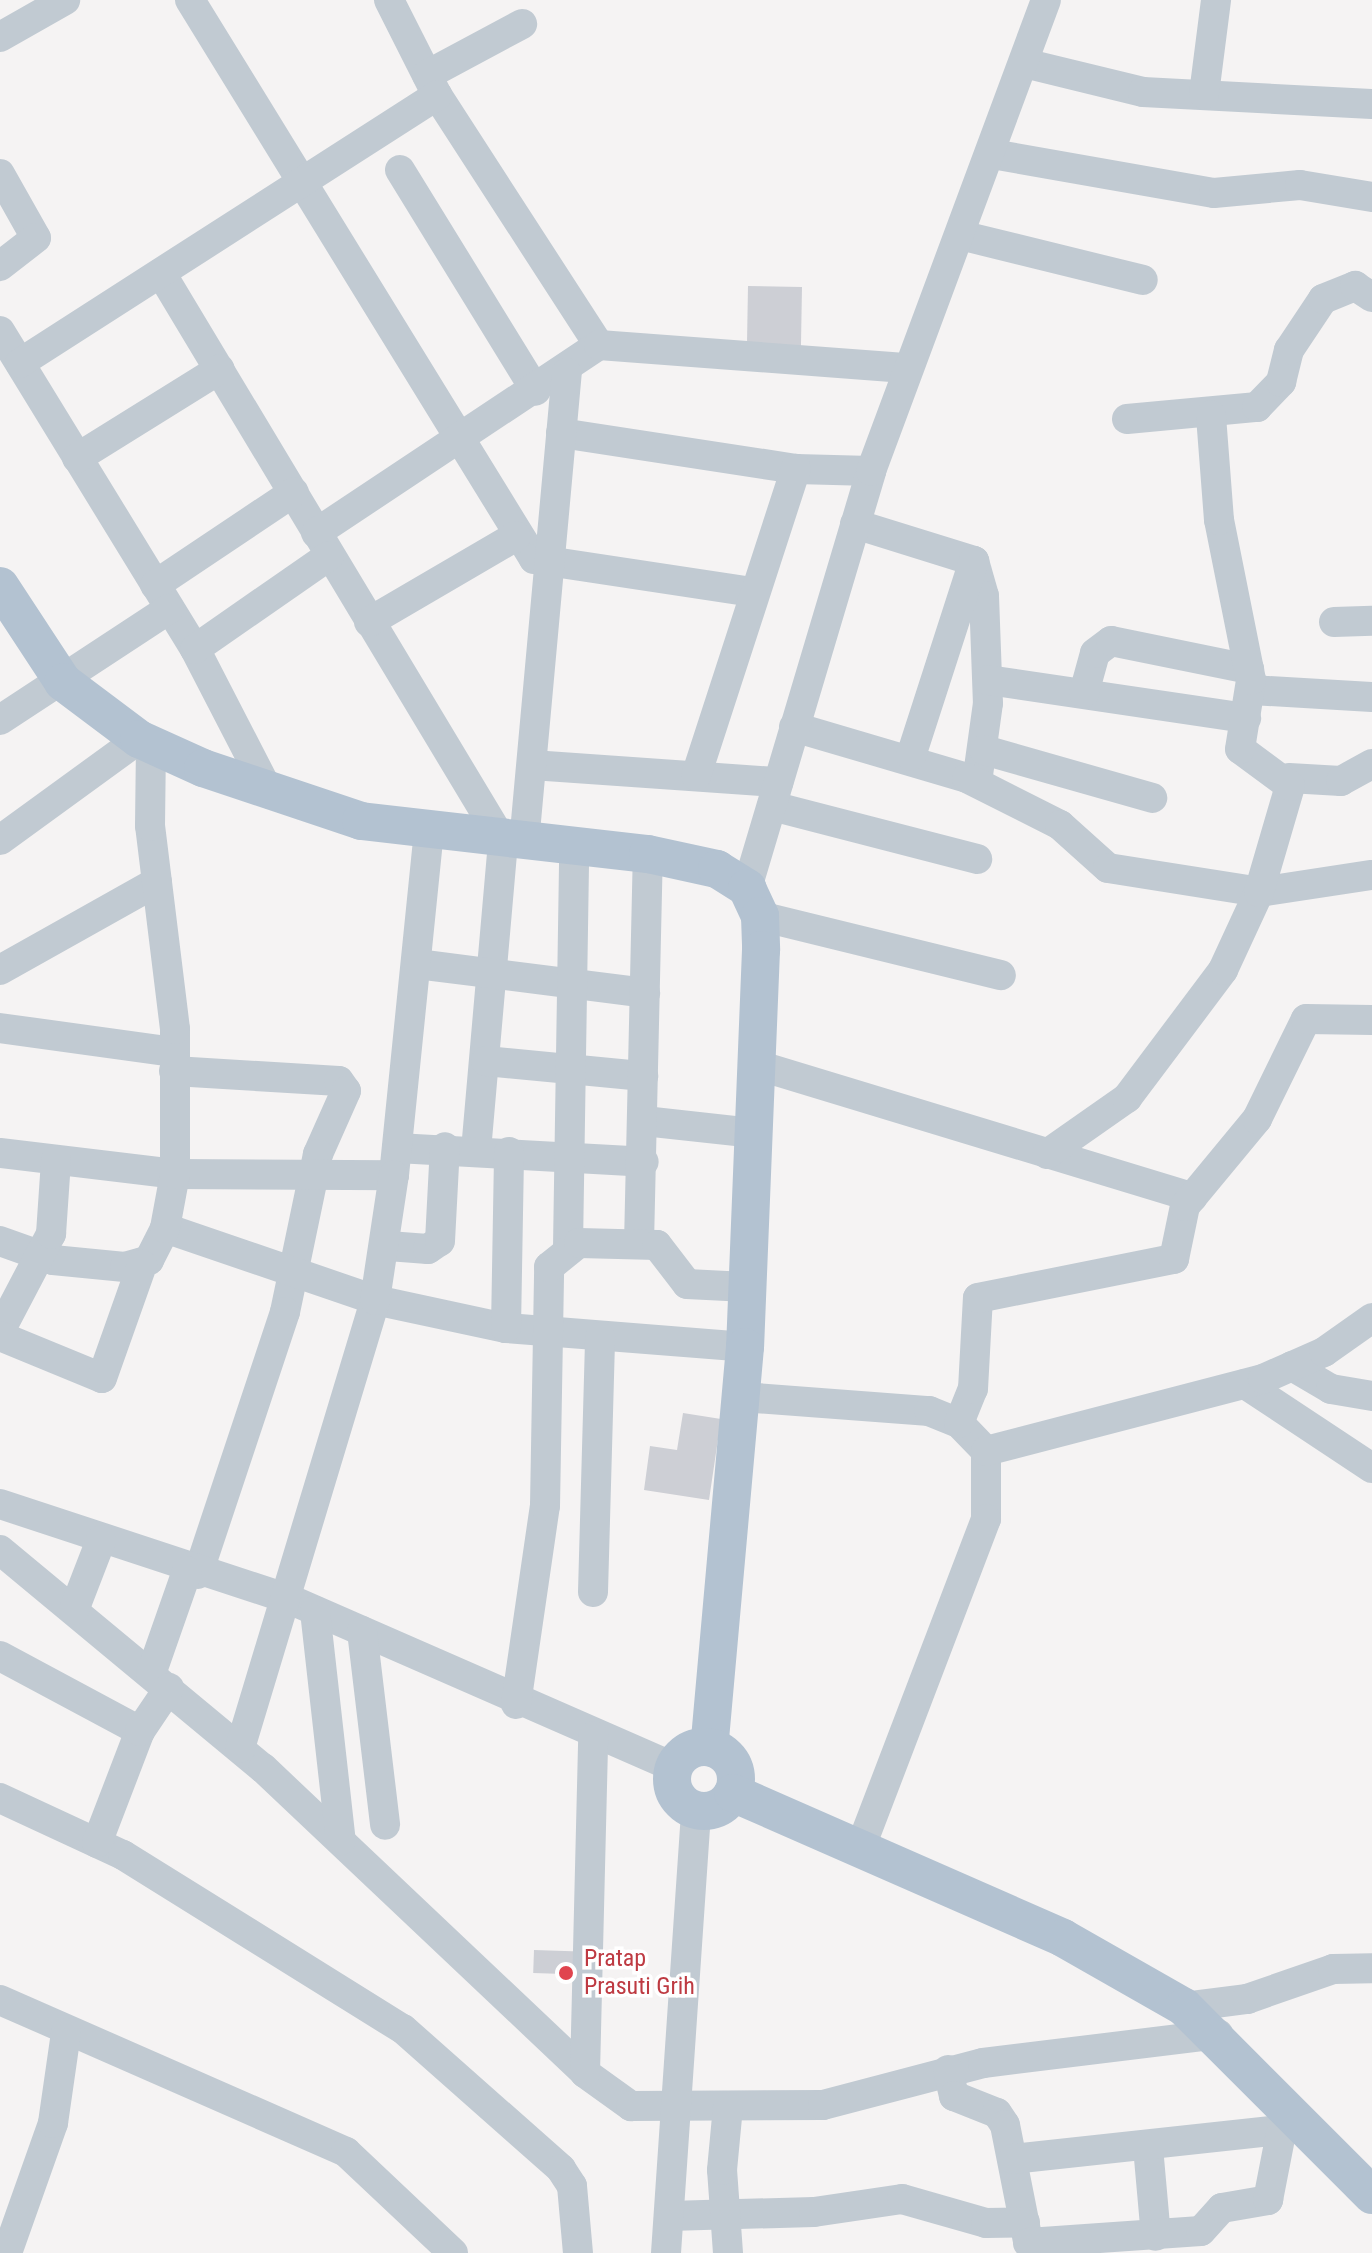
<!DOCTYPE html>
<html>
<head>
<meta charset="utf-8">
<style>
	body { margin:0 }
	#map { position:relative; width:1372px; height:2253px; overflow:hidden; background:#f5f3f3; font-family:"Roboto Condensed",sans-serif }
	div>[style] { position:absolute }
	.building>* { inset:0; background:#cdcfd5; transform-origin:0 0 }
	.minor>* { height:30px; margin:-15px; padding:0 15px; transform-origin:15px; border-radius:15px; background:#c1cad2 }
	.major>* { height:38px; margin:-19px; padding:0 19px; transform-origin:19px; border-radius:19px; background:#b3c2d1 }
	.major>.ring { margin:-19px; padding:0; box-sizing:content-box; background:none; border:38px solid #b3c2d1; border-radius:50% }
	.dots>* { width:22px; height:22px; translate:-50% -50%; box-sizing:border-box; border:4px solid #fff; border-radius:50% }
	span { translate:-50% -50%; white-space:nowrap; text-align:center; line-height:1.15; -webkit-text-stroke:7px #fff; paint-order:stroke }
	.health-label { font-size:24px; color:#be3a42 }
	.left { translate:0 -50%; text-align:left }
</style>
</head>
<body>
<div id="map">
	<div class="building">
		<i style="left:748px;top:286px;width:54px;height:59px;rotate:1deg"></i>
		<i style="clip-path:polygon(683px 1413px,721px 1419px,709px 1500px,644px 1490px,650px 1446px,677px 1450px)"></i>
		<i style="left:534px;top:1950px;width:46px;height:23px;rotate:2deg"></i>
	</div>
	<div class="minor">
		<i style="left:190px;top:0;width:656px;rotate:58.39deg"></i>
		<i style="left:534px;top:559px;width:219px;rotate:8.6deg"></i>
		<i style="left:389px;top:0;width:106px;rotate:63.2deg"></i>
		<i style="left:437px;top:95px;width:298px;rotate:57.1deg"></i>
		<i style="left:0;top:37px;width:75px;rotate:-29.6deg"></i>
		<i style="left:1024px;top:63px;width:122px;rotate:13.7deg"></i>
		<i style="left:1143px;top:92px;width:229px;rotate:3deg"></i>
		<i style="left:427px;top:75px;width:108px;rotate:-28.2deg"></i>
		<i style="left:1204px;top:94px;width:95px;rotate:-82.7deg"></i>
		<i style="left:992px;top:154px;width:225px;rotate:10deg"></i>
		<i style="left:1214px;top:193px;width:86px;rotate:-5.3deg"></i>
		<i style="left:1300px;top:185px;width:73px;rotate:9.5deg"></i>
		<i style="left:400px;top:170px;width:259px;rotate:58.4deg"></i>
		<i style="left:0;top:174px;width:73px;rotate:60.6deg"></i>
		<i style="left:36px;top:238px;width:46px;rotate:142.1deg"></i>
		<i style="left:964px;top:236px;width:184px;rotate:13.8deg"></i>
		<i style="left:161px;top:273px;width:664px;rotate:58.99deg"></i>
		<i style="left:503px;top:842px;width:308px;rotate:95deg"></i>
		<i style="left:0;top:331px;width:373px;rotate:58.5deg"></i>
		<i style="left:195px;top:649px;width:163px;rotate:62.7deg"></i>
		<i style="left:20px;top:363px;width:496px;rotate:-32.7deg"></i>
		<i style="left:1127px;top:419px;width:131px;rotate:-5.3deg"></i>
		<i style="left:1257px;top:407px;width:35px;rotate:-46deg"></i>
		<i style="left:1281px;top:382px;width:33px;rotate:-76deg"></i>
		<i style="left:1289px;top:350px;width:61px;rotate:-56.3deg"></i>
		<i style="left:1323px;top:299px;width:35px;rotate:-22deg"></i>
		<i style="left:1355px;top:286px;width:20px;rotate:33deg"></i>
		<i style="left:561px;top:433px;width:238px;rotate:8.7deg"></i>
		<i style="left:796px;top:469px;width:75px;rotate:1.5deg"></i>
		<i style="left:77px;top:458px;width:168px;rotate:-31.9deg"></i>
		<i style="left:855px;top:524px;width:125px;rotate:17.3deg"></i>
		<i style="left:974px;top:561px;width:36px;rotate:74deg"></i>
		<i style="left:984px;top:596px;width:107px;rotate:87.9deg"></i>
		<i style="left:988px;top:703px;width:80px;rotate:97.9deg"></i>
		<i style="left:316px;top:533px;width:340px;rotate:-33.6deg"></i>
		<i style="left:599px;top:345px;width:310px;rotate:4.3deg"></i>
		<i style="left:155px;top:585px;width:167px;rotate:-33.8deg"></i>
		<i style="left:369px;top:622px;width:170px;rotate:-30.3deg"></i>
		<i style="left:1334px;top:622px;width:38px;rotate:-2deg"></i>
		<i style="left:195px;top:649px;width:163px;rotate:-34.8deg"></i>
		<i style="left:988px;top:680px;width:261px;rotate:8.4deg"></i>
		<i style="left:1251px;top:690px;width:121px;rotate:3.3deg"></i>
		<i style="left:1084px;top:693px;width:41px;rotate:-74.6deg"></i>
		<i style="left:1095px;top:653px;width:20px;rotate:-37deg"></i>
		<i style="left:1111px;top:641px;width:141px;rotate:11.5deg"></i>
		<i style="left:0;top:720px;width:202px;rotate:-33.3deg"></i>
		<i style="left:794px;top:727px;width:180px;rotate:16.4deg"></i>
		<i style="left:967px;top:778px;width:104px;rotate:26.8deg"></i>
		<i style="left:1060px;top:825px;width:64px;rotate:41.9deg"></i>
		<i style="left:1108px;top:868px;width:153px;rotate:9deg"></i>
		<i style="left:1259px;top:892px;width:114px;rotate:-8.6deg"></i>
		<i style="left:984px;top:750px;width:175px;rotate:15.9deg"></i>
		<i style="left:911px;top:756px;width:205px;rotate:-72.1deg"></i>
		<i style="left:532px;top:765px;width:247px;rotate:4deg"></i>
		<i style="left:696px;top:776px;width:323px;rotate:-72deg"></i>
		<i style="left:1289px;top:778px;width:52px;rotate:3.3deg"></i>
		<i style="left:1341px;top:781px;width:35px;rotate:-29deg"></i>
		<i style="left:772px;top:806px;width:212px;rotate:14.5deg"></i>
		<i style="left:0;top:840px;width:172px;rotate:-36deg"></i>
		<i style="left:524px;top:843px;width:472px;rotate:-84.8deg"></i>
		<i style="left:747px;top:888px;width:435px;rotate:-73.4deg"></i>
		<i style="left:871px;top:471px;width:502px;rotate:-69.62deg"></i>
		<i style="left:760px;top:916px;width:248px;rotate:13.8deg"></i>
		<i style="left:417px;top:964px;width:230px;rotate:7.2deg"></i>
		<i style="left:0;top:970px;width:180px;rotate:-29.3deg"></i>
		<i style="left:0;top:1028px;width:176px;rotate:7.9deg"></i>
		<i style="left:486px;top:1061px;width:158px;rotate:5.5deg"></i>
		<i style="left:757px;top:1065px;width:455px;rotate:16.9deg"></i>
		<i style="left:174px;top:1071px;width:165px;rotate:3.5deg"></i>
		<i style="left:339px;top:1081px;width:12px;rotate:55deg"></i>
		<i style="left:346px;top:1091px;width:69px;rotate:114deg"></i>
		<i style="left:318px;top:1154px;width:161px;rotate:101.8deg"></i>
		<i style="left:285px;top:1312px;width:276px;rotate:108.4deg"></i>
		<i style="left:644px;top:1121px;width:109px;rotate:6.3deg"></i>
		<i style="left:397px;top:1148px;width:247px;rotate:3.2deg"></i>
		<i style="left:0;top:1153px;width:176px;rotate:6.8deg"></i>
		<i style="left:175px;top:1174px;width:219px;rotate:0.3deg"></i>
		<i style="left:394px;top:1175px;width:344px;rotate:-84.2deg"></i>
		<i style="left:1047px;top:1154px;width:98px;rotate:-35deg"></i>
		<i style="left:1127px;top:1098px;width:160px;rotate:-53.1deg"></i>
		<i style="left:1223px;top:970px;width:86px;rotate:-65.2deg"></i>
		<i style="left:1259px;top:892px;width:110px;rotate:-73.7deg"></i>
		<i style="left:1290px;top:786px;width:62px;rotate:-143.5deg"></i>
		<i style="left:1240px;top:749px;width:70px;rotate:-80.9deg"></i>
		<i style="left:1251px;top:680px;width:163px;rotate:-101.3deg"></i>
		<i style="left:1219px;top:520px;width:105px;rotate:-94.4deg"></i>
		<i style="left:165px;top:1228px;width:222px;rotate:18.9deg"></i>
		<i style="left:375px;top:1300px;width:134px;rotate:12.1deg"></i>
		<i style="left:506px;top:1328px;width:240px;rotate:4.5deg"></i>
		<i style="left:0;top:1241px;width:56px;rotate:19.7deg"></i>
		<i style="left:53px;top:1260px;width:72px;rotate:5.6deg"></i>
		<i style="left:125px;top:1267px;width:25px;rotate:-16deg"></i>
		<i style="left:149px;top:1260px;width:36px;rotate:-63deg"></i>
		<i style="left:165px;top:1228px;width:55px;rotate:-79.5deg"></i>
		<i style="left:175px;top:1174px;width:145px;rotate:-90deg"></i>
		<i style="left:175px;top:1029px;width:205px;rotate:-97deg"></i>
		<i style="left:150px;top:826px;width:81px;rotate:-89.3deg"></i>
		<i style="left:639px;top:1244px;width:390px;rotate:-88.7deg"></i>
		<i style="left:388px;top:1246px;width:40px;rotate:4.3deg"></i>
		<i style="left:428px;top:1249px;width:14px;rotate:-34deg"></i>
		<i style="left:440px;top:1241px;width:94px;rotate:-87deg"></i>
		<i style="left:568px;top:1247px;width:399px;rotate:-89.1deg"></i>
		<i style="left:506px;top:1328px;width:176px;rotate:-89deg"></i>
		<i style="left:0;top:1331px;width:110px;rotate:-62.3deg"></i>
		<i style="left:51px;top:1234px;width:74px;rotate:-86.1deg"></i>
		<i style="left:0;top:1336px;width:110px;rotate:22.4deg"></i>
		<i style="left:102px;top:1378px;width:120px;rotate:-70.5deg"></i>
		<i style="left:1292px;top:1366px;width:45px;rotate:30.5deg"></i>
		<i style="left:1331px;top:1389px;width:42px;rotate:9.7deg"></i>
		<i style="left:1245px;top:1384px;width:152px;rotate:33.5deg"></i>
		<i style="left:742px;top:1397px;width:188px;rotate:4.3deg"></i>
		<i style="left:929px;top:1411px;width:32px;rotate:22deg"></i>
		<i style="left:959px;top:1423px;width:39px;rotate:46deg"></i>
		<i style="left:986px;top:1451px;width:68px;rotate:90deg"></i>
		<i style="left:986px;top:1519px;width:350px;rotate:110.9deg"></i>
		<i style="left:959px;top:1423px;width:37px;rotate:-68deg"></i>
		<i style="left:973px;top:1389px;width:91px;rotate:-86.9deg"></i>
		<i style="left:978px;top:1298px;width:200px;rotate:-11.3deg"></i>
		<i style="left:1174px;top:1259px;width:54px;rotate:-78.3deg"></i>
		<i style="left:1185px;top:1206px;width:113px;rotate:-50.4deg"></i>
		<i style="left:1257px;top:1119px;width:111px;rotate:-63.9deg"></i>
		<i style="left:1306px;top:1019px;width:66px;rotate:0.9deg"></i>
		<i style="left:986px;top:1451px;width:286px;rotate:-14.6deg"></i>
		<i style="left:1263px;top:1379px;width:67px;rotate:-23.9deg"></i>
		<i style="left:1324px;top:1352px;width:59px;rotate:-35.3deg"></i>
		<i style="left:0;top:1504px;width:304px;rotate:18.2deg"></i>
		<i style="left:289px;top:1599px;width:420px;rotate:23.6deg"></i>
		<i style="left:0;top:1550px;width:342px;rotate:39.7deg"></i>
		<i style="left:263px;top:1768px;width:444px;rotate:43.4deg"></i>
		<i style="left:585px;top:2073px;width:57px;rotate:35.7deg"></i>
		<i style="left:631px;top:2106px;width:192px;rotate:-0.3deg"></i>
		<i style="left:823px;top:2105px;width:165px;rotate:-14.7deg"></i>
		<i style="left:983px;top:2063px;width:237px;rotate:-7deg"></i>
		<i style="left:593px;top:1592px;width:255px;rotate:-88.4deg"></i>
		<i style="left:74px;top:1610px;width:75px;rotate:-68.9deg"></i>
		<i style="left:315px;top:1611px;width:231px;rotate:83.6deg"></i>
		<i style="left:362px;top:1631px;width:195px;rotate:83.2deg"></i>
		<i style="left:0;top:1656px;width:159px;rotate:28.2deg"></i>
		<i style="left:151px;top:1674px;width:109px;rotate:-70.7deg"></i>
		<i style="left:516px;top:1704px;width:200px;rotate:-81.7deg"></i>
		<i style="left:545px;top:1506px;width:239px;rotate:-89deg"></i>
		<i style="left:549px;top:1267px;width:38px;rotate:-39deg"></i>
		<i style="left:579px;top:1243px;width:78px;rotate:1.5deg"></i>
		<i style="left:657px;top:1245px;width:49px;rotate:52.4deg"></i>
		<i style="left:687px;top:1284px;width:60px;rotate:2.9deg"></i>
		<i style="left:240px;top:1748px;width:468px;rotate:-73.2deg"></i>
		<i style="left:375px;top:1300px;width:126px;rotate:-81.4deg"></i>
		<i style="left:0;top:1798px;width:136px;rotate:24.9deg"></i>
		<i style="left:123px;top:1855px;width:330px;rotate:31.9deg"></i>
		<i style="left:403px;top:2029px;width:211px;rotate:41.5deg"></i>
		<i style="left:561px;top:2169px;width:20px;rotate:57deg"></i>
		<i style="left:572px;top:2186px;width:67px;rotate:84.9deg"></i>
		<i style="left:97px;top:1843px;width:120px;rotate:-69deg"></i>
		<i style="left:140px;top:1731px;width:52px;rotate:-56deg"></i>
		<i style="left:0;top:2000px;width:378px;rotate:23.7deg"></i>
		<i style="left:346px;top:2152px;width:147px;rotate:43.3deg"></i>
		<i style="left:1184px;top:2007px;width:64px;rotate:-7.2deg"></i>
		<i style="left:1247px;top:1999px;width:91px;rotate:-19.2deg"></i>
		<i style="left:1333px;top:1969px;width:39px;rotate:-1deg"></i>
		<i style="left:948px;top:2070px;width:27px;rotate:77deg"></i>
		<i style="left:954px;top:2096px;width:46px;rotate:21.6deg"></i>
		<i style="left:997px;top:2113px;width:14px;rotate:56deg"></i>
		<i style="left:1005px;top:2125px;width:118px;rotate:78.8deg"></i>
		<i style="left:585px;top:2073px;width:337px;rotate:-88.6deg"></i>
		<i style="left:1148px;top:2147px;width:89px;rotate:84.9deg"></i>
		<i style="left:1013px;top:2159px;width:286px;rotate:-6.2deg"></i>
		<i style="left:669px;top:2216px;width:145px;rotate:-1.6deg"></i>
		<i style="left:814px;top:2212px;width:89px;rotate:-8.4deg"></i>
		<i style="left:902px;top:2199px;width:87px;rotate:15.9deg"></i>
		<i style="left:986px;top:2223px;width:39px;rotate:-1deg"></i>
		<i style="left:1028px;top:2243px;width:173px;rotate:-4deg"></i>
		<i style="left:1201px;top:2231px;width:31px;rotate:-48deg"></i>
		<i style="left:1222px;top:2208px;width:47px;rotate:-9.9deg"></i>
		<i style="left:1268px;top:2200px;width:68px;rotate:-79deg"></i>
		<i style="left:7px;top:2253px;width:138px;rotate:-70.5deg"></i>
		<i style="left:53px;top:2123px;width:91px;rotate:-81.8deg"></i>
		<i style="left:666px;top:2253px;width:443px;rotate:-86.1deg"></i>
		<i style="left:728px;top:2253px;width:83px;rotate:-94.1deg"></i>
		<i style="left:722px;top:2170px;width:63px;rotate:-84.6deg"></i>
	</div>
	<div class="major">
		<i style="left:0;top:586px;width:115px;rotate:56.7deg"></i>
		<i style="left:63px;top:682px;width:95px;rotate:36.9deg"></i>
		<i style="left:139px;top:739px;width:70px;rotate:24.4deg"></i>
		<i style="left:203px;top:768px;width:167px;rotate:18.5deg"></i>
		<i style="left:361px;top:821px;width:289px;rotate:6.6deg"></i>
		<i style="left:648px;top:854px;width:71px;rotate:12.3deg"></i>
		<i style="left:717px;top:869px;width:36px;rotate:32deg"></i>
		<i style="left:747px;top:888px;width:31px;rotate:65deg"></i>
		<i style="left:760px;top:916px;width:34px;rotate:88deg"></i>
		<i style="left:761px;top:950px;width:397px;rotate:92.3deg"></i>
		<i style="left:745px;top:1347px;width:402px;rotate:95.1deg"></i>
		<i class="ring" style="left:672px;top:1747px;width:26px;height:26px"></i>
		<i style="left:733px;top:1793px;width:360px;rotate:23.7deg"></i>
		<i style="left:1063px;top:1938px;width:139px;rotate:29.7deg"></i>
		<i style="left:1184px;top:2007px;width:266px;rotate:45deg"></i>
	</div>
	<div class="dots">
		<i style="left:566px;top:1973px;background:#e0444e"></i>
	</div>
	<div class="health-label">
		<span class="left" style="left:584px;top:1973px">Pratap<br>Prasuti Grih</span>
	</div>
</div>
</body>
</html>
